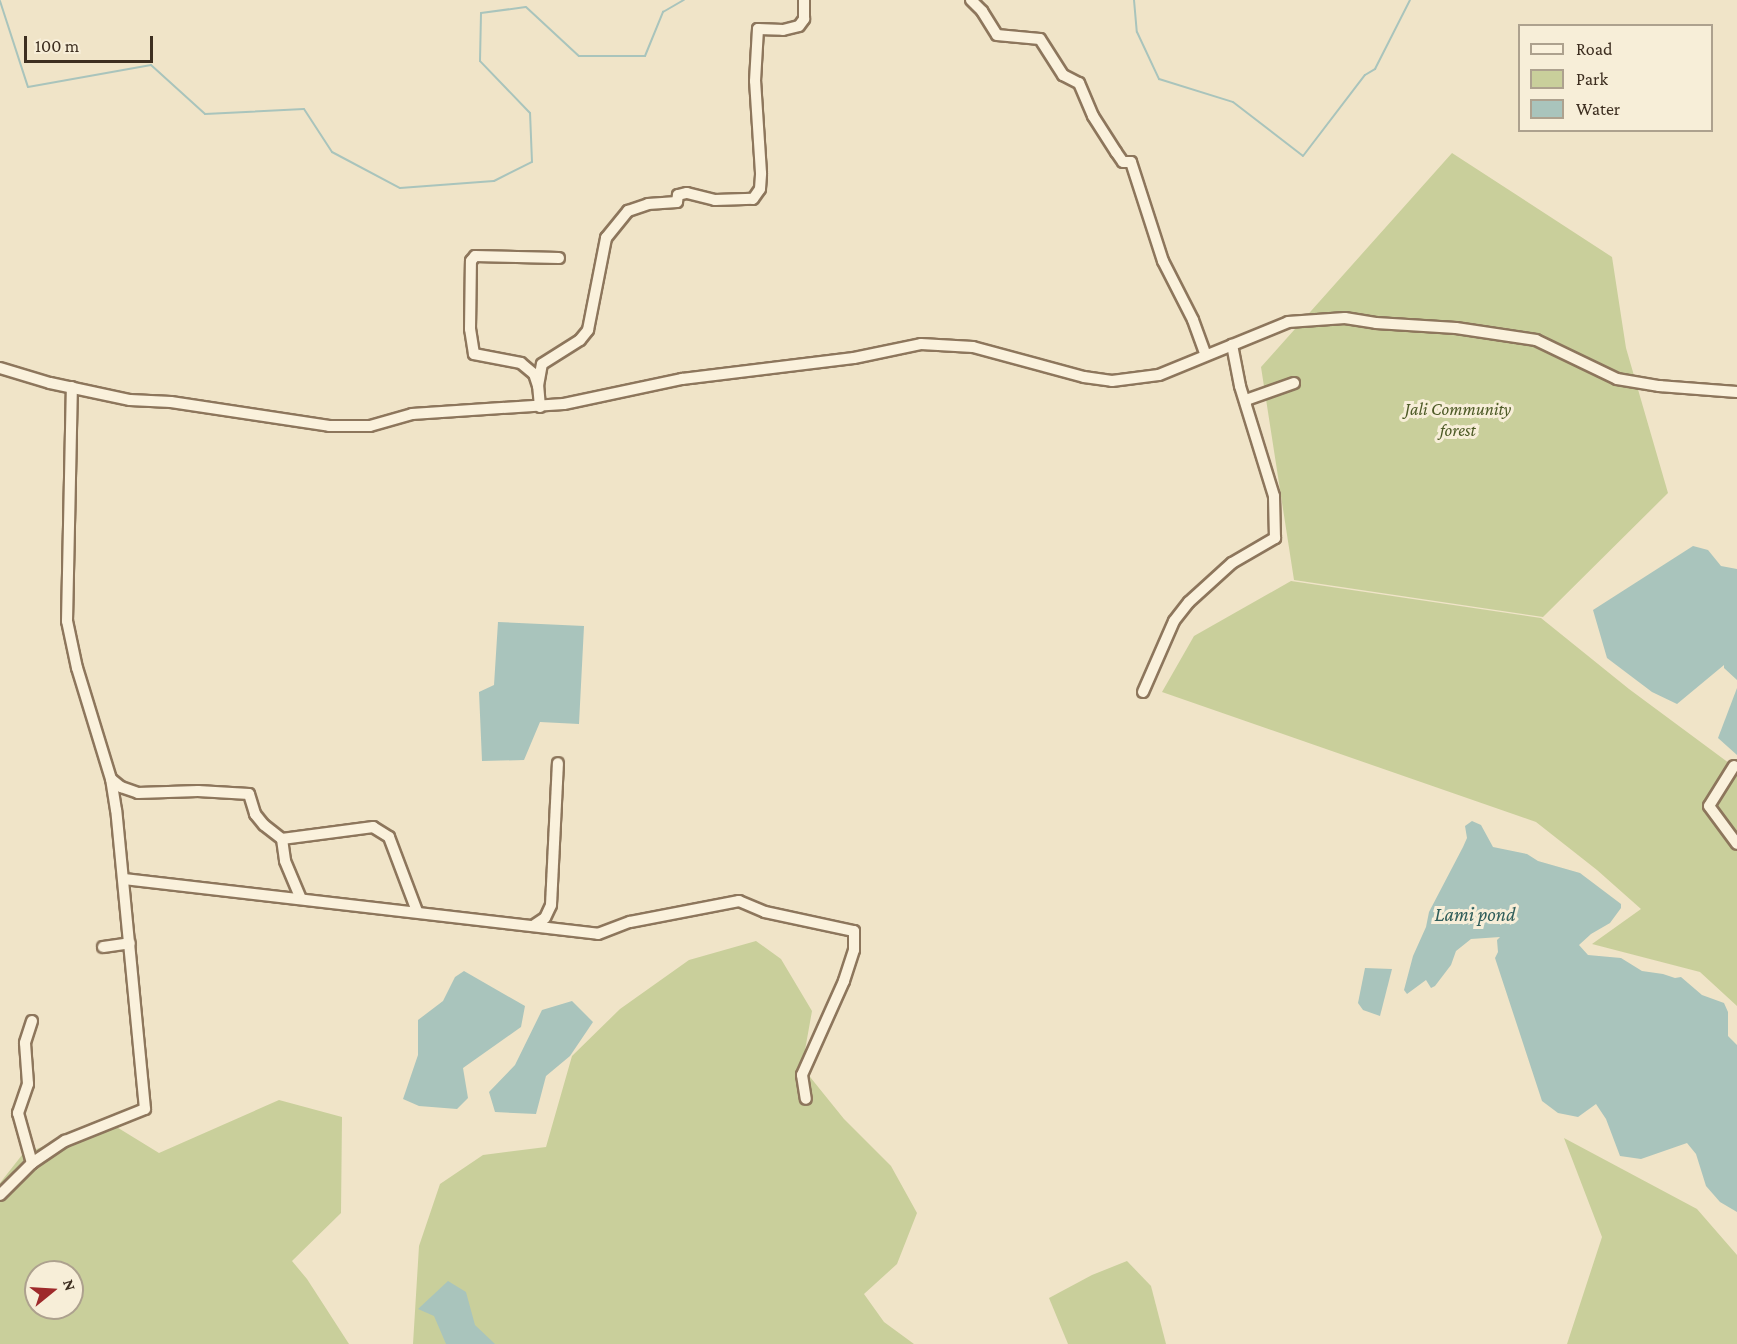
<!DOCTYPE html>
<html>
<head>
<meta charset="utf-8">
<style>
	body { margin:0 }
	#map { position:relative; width:1737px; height:1344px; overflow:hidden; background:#f0e4c8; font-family:"Crimson Pro",serif }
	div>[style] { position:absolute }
	.green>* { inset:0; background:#c9cf9b }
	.water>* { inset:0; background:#a9c4bc }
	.stream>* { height:2px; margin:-1px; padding:0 1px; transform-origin:1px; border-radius:1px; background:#a9c4bc }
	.roads { filter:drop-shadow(2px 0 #8d765c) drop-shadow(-2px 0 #8d765c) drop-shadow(0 2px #8d765c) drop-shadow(0 -2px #8d765c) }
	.street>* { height:10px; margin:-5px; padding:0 5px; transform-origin:5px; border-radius:5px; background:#faf1dc }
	span { translate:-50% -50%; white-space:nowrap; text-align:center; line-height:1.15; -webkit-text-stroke:6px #f7eed8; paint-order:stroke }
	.park-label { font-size:18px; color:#4d5a26; font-style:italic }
	.water-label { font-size:20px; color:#2f5d5a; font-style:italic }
	.legend { position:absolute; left:1518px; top:24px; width:195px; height:108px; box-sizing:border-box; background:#f7eed8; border:2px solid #ada18e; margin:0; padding:8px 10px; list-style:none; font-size:18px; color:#3d2e20 }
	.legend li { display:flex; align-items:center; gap:12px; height:30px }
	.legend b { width:30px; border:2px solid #ada18e }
	.north { position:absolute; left:24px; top:1260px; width:60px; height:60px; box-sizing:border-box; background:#f7eed8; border:2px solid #ada18e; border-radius:50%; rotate:72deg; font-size:16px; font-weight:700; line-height:24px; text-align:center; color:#3d2e20 }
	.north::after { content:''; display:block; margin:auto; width:21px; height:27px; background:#9e2a2b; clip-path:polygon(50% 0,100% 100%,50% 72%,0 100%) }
	.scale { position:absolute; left:24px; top:36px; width:129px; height:27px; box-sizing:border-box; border:3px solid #3d2e20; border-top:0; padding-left:8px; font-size:18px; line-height:21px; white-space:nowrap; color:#3d2e20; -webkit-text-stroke:4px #f7eed8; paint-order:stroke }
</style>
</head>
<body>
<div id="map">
	<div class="green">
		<i style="clip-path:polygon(1452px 153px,1612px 257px,1626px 348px,1668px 493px,1543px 617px,1294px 580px,1261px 367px)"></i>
		<i style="clip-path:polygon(1291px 581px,1541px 618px,1629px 689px,1737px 769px,1737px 1006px,1700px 972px,1592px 944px,1641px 909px,1597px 870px,1536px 822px,1162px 692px,1194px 636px)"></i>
		<i style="clip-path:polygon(756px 941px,781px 959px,812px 1011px,802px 1067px,844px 1119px,891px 1166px,917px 1213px,897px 1264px,864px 1294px,884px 1322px,914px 1344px,413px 1344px,419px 1246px,440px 1184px,483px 1155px,546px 1147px,572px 1056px,620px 1009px,689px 960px)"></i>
		<i style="clip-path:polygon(evenodd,279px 1100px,342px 1117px,341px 1213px,292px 1261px,307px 1279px,349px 1344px,0 1344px,0 1183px,22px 1155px,71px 1135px,115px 1126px,159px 1153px,279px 1100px,36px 1272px,72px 1272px,72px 1308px,36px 1308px,36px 1272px)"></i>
		<i style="clip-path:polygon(1564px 1138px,1697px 1209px,1737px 1255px,1737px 1344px,1567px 1344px,1602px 1237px)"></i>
		<i style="clip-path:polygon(1127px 1261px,1151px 1286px,1166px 1344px,1068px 1344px,1049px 1298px,1092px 1275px)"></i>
	</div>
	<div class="water">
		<i style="clip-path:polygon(1693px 546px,1708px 550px,1721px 566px,1737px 569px,1737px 680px,1724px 668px,1724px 665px,1677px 704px,1652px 692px,1607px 658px,1593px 610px)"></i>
		<i style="clip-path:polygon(498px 622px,584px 626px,579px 724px,540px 722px,524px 760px,482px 761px,479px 692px,494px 685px)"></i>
		<i style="clip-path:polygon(1737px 688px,1737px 755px,1718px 738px)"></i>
		<i style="clip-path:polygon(1472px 821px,1481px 825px,1493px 847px,1527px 854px,1538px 861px,1580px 873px,1621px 904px,1621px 908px,1610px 923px,1591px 934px,1579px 945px,1588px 955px,1621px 958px,1642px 971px,1663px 974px,1675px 978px,1681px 977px,1702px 995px,1724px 1003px,1728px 1012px,1728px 1036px,1737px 1045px,1737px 1212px,1720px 1202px,1706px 1186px,1696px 1154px,1687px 1143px,1641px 1159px,1620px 1156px,1606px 1119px,1596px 1104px,1578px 1117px,1558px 1113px,1542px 1101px,1495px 958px,1498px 952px,1497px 940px,1500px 937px,1471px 939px,1456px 951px,1451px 965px,1435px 986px,1431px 988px,1426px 980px,1407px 994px,1404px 990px,1413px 956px,1426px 927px,1429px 912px,1463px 847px,1467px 838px,1465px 826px)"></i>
		<i style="clip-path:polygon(1365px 968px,1392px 969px,1380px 1016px,1363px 1010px,1358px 1003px)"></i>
		<i style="clip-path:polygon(464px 971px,525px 1006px,521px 1027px,463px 1068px,468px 1098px,457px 1109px,419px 1106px,403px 1099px,418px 1055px,418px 1020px,443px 1001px,455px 977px)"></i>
		<i style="clip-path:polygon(572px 1001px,593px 1022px,570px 1056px,546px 1076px,536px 1114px,495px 1112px,489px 1092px,515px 1065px,542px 1010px)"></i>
		<i style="clip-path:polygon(448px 1281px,466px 1292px,475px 1325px,495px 1344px,446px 1344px,434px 1316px,418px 1309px)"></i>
	</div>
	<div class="stream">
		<i style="left:1134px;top:0;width:32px;rotate:85deg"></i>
		<i style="left:1137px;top:32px;width:52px;rotate:64.9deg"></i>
		<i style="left:1159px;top:79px;width:77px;rotate:17.3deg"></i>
		<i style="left:1233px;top:102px;width:88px;rotate:37.6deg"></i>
		<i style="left:1303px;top:156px;width:102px;rotate:-52.6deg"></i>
		<i style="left:1365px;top:75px;width:12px;rotate:-31deg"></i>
		<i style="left:1375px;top:69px;width:77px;rotate:-63.1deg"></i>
		<i style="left:0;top:1px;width:90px;rotate:72deg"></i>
		<i style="left:28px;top:87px;width:125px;rotate:-10.1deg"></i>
		<i style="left:151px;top:65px;width:73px;rotate:42.2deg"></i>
		<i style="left:205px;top:114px;width:99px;rotate:-2.9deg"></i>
		<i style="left:304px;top:109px;width:51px;rotate:56.9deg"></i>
		<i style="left:332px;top:152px;width:77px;rotate:27.9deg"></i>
		<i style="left:400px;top:188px;width:94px;rotate:-4.3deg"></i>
		<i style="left:494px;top:181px;width:42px;rotate:-26.6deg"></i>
		<i style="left:532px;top:162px;width:49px;rotate:-92.3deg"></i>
		<i style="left:530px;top:113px;width:72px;rotate:-133.9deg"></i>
		<i style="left:480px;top:61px;width:48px;rotate:-88.8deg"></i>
		<i style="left:481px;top:13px;width:45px;rotate:-7.6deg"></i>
		<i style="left:526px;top:7px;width:72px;rotate:42.8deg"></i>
		<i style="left:579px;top:56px;width:66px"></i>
		<i style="left:645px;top:56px;width:48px;rotate:-67.8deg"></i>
		<i style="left:663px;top:12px;width:24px;rotate:-30deg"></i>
	</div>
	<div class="roads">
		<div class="street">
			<i style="left:971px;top:0;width:16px;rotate:45deg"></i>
			<i style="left:982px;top:11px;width:28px;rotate:58deg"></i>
			<i style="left:997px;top:35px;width:43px;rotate:5.3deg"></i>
			<i style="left:1040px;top:39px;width:43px;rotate:57.4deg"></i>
			<i style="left:1063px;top:75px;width:18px;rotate:27deg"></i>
			<i style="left:1079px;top:83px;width:36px;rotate:67deg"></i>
			<i style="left:1093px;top:116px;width:43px;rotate:57.4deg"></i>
			<i style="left:1116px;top:152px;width:12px;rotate:55deg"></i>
			<i style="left:1123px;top:162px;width:8px"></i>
			<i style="left:1131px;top:162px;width:104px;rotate:72.1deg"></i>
			<i style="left:1163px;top:261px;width:66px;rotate:63deg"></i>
			<i style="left:1193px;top:320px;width:37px;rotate:70deg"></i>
			<i style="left:0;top:368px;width:52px;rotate:16.7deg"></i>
			<i style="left:50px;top:383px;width:82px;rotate:12deg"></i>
			<i style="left:130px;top:400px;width:41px;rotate:2.8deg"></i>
			<i style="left:171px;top:402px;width:160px;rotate:8.6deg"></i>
			<i style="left:329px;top:426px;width:41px"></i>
			<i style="left:370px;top:426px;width:44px;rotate:-15.9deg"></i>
			<i style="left:412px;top:414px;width:152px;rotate:-3.8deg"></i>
			<i style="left:564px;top:404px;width:121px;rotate:-12deg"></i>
			<i style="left:682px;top:379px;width:173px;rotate:-7deg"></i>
			<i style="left:854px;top:358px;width:68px;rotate:-11.8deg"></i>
			<i style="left:921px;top:344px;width:52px;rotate:3.3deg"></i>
			<i style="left:973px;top:347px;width:115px;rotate:15.1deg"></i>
			<i style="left:1084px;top:377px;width:28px;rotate:8deg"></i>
			<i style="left:1112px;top:381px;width:47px;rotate:-7.3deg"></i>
			<i style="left:1159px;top:375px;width:139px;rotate:-22.3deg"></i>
			<i style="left:1288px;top:322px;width:57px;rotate:-4deg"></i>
			<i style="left:1345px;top:318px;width:31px;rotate:9deg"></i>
			<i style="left:1376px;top:323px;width:80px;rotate:3.6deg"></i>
			<i style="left:1456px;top:328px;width:81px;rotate:8.5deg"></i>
			<i style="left:1536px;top:340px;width:90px;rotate:25.7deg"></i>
			<i style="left:1617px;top:379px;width:43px;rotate:9.5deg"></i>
			<i style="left:1659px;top:386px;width:78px;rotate:4.4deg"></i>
			<i style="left:538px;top:386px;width:22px;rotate:-80deg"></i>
			<i style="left:542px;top:364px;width:45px;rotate:-32.3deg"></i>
			<i style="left:580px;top:340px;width:13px;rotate:-51deg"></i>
			<i style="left:588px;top:330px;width:94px;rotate:-78.9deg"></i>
			<i style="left:606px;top:238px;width:35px;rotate:-51deg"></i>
			<i style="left:628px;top:211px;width:21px;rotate:-19deg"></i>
			<i style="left:648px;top:204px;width:29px;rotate:-4deg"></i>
			<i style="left:677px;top:202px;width:7px;rotate:-82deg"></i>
			<i style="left:678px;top:195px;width:9px;rotate:-13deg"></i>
			<i style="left:687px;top:193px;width:29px;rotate:14deg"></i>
			<i style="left:715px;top:200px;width:38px;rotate:-2deg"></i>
			<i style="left:753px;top:199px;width:12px;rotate:-55deg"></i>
			<i style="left:760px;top:189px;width:16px;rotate:-86deg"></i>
			<i style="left:761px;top:173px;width:92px;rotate:-93.7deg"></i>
			<i style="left:755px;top:81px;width:52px;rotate:-86.7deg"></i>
			<i style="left:758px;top:29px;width:25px;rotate:2deg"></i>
			<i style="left:783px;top:30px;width:16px;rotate:-14deg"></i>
			<i style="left:799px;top:26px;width:9px;rotate:-54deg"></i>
			<i style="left:804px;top:19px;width:19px;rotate:-90deg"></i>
			<i style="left:1246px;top:403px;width:3px;rotate:-90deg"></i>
			<i style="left:1246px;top:400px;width:51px;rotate:-19.5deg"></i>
			<i style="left:540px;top:407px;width:21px;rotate:-95deg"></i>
			<i style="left:538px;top:386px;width:13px;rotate:-108deg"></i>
			<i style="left:534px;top:374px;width:17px;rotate:-140deg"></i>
			<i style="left:521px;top:363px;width:48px;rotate:-169.2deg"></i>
			<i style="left:474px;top:354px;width:25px;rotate:-99deg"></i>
			<i style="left:470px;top:329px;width:68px;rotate:-89.2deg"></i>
			<i style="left:471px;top:261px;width:6px;rotate:-51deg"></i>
			<i style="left:475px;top:256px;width:84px;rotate:1.4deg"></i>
			<i style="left:1143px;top:692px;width:77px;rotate:-66.4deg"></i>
			<i style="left:1174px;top:621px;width:24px;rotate:-52deg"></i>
			<i style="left:1189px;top:602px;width:58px;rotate:-42.2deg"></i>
			<i style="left:1232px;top:563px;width:50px;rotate:-30.2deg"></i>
			<i style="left:1275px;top:538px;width:42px;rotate:-91.4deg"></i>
			<i style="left:1274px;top:496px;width:115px;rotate:-107.2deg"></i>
			<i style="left:1240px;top:386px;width:42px;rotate:-101deg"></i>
			<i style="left:1734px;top:766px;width:47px;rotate:122deg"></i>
			<i style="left:1709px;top:806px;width:47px;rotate:53.6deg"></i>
			<i style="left:111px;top:779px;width:13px;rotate:39deg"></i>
			<i style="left:121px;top:787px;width:18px;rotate:19deg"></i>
			<i style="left:138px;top:793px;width:60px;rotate:-1.9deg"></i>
			<i style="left:198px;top:791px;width:51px;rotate:3.4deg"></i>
			<i style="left:249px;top:794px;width:21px;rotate:73deg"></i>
			<i style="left:255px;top:814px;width:14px;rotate:51deg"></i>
			<i style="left:264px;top:825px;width:23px;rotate:38deg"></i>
			<i style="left:282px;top:839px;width:92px;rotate:-7.5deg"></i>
			<i style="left:373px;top:827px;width:19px;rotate:32deg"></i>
			<i style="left:389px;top:837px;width:79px;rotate:69.3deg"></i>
			<i style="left:282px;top:839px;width:22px;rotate:82deg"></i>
			<i style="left:285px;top:861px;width:41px;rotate:67.2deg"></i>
			<i style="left:124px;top:879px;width:477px;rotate:6.6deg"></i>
			<i style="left:598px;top:934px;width:34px;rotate:-21deg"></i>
			<i style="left:630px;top:922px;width:111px;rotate:-10.9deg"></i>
			<i style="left:739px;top:901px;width:28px;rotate:23deg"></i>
			<i style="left:765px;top:912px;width:91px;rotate:12.1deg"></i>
			<i style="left:854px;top:931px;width:19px;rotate:90deg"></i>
			<i style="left:854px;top:950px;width:33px;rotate:108deg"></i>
			<i style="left:844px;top:981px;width:103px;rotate:114.1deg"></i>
			<i style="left:802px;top:1075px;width:24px;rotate:81deg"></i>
			<i style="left:533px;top:926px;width:14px;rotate:-34deg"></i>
			<i style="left:545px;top:918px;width:14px;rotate:-65deg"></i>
			<i style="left:551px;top:905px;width:142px;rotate:-87.2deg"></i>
			<i style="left:103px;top:947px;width:27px;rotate:-8deg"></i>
			<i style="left:32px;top:1021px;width:23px;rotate:108deg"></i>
			<i style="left:25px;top:1043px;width:41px;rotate:85.8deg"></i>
			<i style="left:28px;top:1084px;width:31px;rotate:109deg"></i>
			<i style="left:18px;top:1113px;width:52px;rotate:74.4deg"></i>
			<i style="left:0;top:1195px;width:45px;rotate:-45deg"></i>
			<i style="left:32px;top:1163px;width:40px;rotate:-34deg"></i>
			<i style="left:65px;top:1141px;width:86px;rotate:-21.8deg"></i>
			<i style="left:145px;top:1109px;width:300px;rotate:-95.5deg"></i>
			<i style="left:116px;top:810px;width:31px;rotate:-99deg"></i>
			<i style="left:111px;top:779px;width:116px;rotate:-107deg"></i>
			<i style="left:77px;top:668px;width:48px;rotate:-102deg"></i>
			<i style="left:67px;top:621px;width:234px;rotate:-88.8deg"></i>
		</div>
	</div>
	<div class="park-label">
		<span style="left:1458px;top:420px">Jali Community<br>forest</span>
	</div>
	<div class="water-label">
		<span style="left:1475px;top:914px">Lami pond</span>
	</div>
	<ul class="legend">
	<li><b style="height:8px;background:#faf1dc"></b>Road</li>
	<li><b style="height:16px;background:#c9cf9b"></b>Park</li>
	<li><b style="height:16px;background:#a9c4bc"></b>Water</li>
	</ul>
	<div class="north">N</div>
	<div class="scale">100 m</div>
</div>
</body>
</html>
